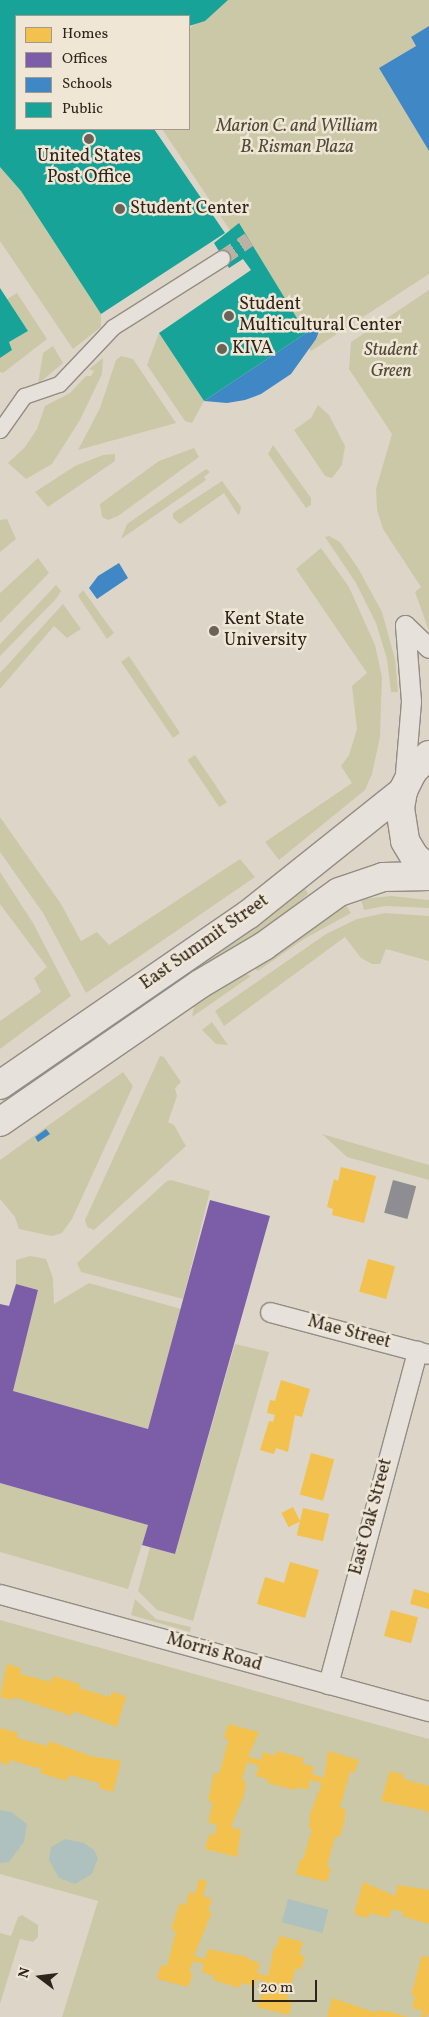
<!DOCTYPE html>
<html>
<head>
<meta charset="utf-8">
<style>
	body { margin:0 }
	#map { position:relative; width:429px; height:2017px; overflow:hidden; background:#ddd6c8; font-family:Vollkorn,serif }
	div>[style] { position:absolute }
	.green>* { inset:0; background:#cbc8a7; transform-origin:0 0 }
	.water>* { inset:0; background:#aec1bf; transform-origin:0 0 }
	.homes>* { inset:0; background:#f2c14e; transform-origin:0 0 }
	.offices>* { inset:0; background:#7b5ea7 }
	.schools>* { inset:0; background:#3f88c5 }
	.public>* { inset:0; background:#17a398 }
	.industry>* { inset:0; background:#8d8d92; transform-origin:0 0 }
	.pedestrian-tunnel>* { height:15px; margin-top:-7.5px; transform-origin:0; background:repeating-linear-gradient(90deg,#bab2a5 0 15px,transparent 0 23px) }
	.roads { filter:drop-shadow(1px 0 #928d84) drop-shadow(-1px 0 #928d84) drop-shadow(0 1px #928d84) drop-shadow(0 -1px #928d84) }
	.pedestrian>* { height:15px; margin:-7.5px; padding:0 7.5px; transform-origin:7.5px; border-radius:7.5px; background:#e6e1da }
	.minor>* { height:19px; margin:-9.5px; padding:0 9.5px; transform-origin:9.5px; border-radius:9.5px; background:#e6e1da }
	.secondary>* { height:28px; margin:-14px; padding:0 14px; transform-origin:14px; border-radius:14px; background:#e6e1da }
	.dots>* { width:14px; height:14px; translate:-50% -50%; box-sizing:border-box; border:2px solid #efe6d5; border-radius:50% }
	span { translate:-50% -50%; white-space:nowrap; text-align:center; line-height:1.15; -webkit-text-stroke:5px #efe6d5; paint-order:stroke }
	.park-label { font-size:18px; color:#524a37; font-style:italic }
	.poi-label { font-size:18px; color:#2f241b }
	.left { translate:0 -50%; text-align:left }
	.street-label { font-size:18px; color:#2f241b }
	.legend { position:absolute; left:15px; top:15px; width:175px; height:115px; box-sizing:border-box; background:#efe6d5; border:1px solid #a2988b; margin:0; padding:6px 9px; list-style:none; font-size:15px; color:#2f241b }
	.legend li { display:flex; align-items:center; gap:10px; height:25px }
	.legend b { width:25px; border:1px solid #a2988b }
	.north { position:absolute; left:15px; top:1952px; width:50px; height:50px; -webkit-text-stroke:4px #efe6d5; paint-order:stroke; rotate:285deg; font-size:14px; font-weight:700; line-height:20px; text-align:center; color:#2f241b }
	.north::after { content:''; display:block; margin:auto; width:18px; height:22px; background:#2f241b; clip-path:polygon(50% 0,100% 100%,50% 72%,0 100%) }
	.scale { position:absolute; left:252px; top:1980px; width:65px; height:22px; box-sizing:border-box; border:2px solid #2f241b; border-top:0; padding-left:6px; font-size:15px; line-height:18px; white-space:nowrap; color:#2f241b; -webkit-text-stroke:4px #efe6d5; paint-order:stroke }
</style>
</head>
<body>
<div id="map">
	<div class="green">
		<i style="clip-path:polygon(223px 0,429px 0,429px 26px,411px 37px,416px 46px,380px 68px,429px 151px,429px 274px,311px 351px,162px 129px,189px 129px,189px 29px)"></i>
		<i style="clip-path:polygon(0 167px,21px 191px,101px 314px,101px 327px,73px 349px,0 241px)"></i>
		<i style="clip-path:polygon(429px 290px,429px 631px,415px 592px,421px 587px,383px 529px,377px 510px,376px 489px,392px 434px,349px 369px,351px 342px)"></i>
		<i style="clip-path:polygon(17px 293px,47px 339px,3px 373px,0 372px,0 358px,12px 350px,9px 342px,28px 331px,7px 299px)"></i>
		<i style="clip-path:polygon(159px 333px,204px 401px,192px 423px,185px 421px,147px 365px)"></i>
		<i style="clip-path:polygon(53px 346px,63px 363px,38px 384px,43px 353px)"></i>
		<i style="clip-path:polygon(121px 356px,133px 359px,176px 423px,78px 450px,100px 408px,116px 360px)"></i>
		<i style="clip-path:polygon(103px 358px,102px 374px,80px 420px,52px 464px,26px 479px,8px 463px,25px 447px,37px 429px,45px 406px,70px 393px,86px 376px,91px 376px,94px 371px,89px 369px)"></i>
		<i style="clip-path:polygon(318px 405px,329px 415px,345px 446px,342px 465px,332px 478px,325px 476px,294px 430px,311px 418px)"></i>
		<i style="clip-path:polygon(273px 445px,311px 498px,311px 505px,306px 508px,268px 454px)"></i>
		<i style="clip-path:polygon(194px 448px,199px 457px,118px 516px,108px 520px,102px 517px,100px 504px,159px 461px)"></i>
		<i style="clip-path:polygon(115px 454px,115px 461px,48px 507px,35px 492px,75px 466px,103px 455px)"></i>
		<i style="clip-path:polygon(206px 469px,210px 472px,204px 477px,206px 480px,121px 539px,127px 524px)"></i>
		<i style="clip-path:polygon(222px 481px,241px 507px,240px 513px,238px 515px,224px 493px,180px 524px,173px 518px,173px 513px)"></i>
		<i style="clip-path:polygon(7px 519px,16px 539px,0 552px,0 520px)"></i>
		<i style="clip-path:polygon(329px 536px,340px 542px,358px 568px,382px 612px,395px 659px,398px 692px,391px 692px,387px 659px,376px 623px,356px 583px,325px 537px)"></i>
		<i style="clip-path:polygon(321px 548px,349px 587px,375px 645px,382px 677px,380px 737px,372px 774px,365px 790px,279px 860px,265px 842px,352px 783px,341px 766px,349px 755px,357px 729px,352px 686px,367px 673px,296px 569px)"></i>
		<i style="clip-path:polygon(38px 558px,49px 573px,0 623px,0 593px)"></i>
		<i style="clip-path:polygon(56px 585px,61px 591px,56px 599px,0 656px,0 644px)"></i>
		<i style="clip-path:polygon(83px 590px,114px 633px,107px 639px,78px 596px)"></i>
		<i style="clip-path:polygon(63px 604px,81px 629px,67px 638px,54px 626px,0 689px,0 673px)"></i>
		<i style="clip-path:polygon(129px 656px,180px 733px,173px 738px,121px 662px)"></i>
		<i style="left:195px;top:755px;width:57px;height:9px;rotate:56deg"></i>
		<i style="clip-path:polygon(0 817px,61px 904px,81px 941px,97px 932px,109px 945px,240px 859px,255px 877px,86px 993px,43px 913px,0 852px)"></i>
		<i style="clip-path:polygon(0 872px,33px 923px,71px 996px,0 1049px,0 1021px,41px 992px,34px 978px,47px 967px,0 904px)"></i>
		<i style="clip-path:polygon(304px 885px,308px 894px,275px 922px,117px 1030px,111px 1021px)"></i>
		<i style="clip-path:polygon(391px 896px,429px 900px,429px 908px,385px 906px,364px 910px,361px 899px)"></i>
		<i style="clip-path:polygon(346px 905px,351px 913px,304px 939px,258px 971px,254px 968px)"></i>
		<i style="clip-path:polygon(385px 913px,429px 916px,429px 961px,386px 949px,380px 964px,372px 964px,361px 958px,345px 937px,224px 1026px,215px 1011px,326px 934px,357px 919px)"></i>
		<i style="clip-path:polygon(246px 974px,251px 976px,192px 1017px,195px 1001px)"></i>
		<i style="clip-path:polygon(212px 1022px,228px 1045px,216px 1044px,202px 1030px)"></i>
		<i style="left:99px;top:1029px;width:11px;height:120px;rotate:56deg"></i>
		<i style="clip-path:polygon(160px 1056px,164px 1057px,181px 1082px,175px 1088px,177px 1096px,168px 1122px,174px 1125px,186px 1146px,94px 1230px,87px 1227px,85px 1220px)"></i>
		<i style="clip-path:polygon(123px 1072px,133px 1086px,72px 1219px,62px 1233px,52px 1236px,19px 1229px,15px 1217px,0 1199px,0 1160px)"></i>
		<i style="clip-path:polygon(322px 1134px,429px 1165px,429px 1180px,347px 1157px)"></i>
		<i style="clip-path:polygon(171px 1180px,210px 1191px,183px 1299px,81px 1272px,77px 1263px,167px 1181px)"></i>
		<i style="clip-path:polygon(30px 1256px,46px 1259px,53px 1278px,54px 1304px,89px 1283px,181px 1309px,148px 1429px,13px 1391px,38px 1290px,16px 1284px,16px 1260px)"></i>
		<i style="clip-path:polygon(235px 1344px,269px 1352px,193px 1621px,157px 1610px,138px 1591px,150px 1547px,175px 1554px)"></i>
		<i style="clip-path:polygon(0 1483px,148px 1525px,128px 1589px,0 1552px)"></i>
		<i style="clip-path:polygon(135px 1599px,156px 1619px,191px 1627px,190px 1632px,131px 1615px)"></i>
		<i style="clip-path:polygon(0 1620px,429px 1739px,429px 2017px,62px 2017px,98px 1901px,0 1874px)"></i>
		<i style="clip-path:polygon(22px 1915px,38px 1925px,38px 1937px,33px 1942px,20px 1939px,0 2004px,0 1933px,11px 1936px,18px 1917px)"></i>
	</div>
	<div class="water">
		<i style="clip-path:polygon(0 1810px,11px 1812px,27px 1824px,24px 1842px,9px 1862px,0 1863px)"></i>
		<i style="clip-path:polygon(65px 1839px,84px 1843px,94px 1850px,98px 1858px,92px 1874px,75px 1884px,59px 1878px,49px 1860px,51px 1847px)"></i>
		<i style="left:288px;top:1899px;width:42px;height:24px;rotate:15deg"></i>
	</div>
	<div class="homes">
		<i style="clip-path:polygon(341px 1167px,376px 1176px,364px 1223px,332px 1215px,333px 1209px,327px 1207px,334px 1179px,338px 1181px)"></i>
		<i style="left:368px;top:1259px;width:28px;height:34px;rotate:15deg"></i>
		<i style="clip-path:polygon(281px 1380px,310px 1389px,302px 1417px,295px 1415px,288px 1452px,276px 1448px,274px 1454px,260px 1450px,269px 1421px,273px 1422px,275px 1415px,267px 1413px,270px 1400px,275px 1401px)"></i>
		<i style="left:311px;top:1453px;width:24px;height:43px;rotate:15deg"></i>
		<i style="left:293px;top:1507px;width:16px;height:13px;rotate:63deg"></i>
		<i style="left:303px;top:1508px;width:27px;height:28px;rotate:13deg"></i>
		<i style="clip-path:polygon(290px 1562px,319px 1570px,305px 1618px,257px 1604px,265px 1577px,284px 1583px)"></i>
		<i style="clip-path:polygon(414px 1589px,429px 1593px,429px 1609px,410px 1604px)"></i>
		<i style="left:391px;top:1610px;width:28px;height:27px;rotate:15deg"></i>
		<i style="clip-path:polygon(7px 1664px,21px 1668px,20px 1674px,51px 1682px,53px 1676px,80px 1684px,79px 1688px,96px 1693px,110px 1697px,112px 1692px,126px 1696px,117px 1727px,73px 1711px,72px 1716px,14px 1697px,13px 1700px,0 1697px)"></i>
		<i style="clip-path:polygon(228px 1724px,259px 1732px,248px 1757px,261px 1760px,263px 1752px,275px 1756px,276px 1751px,304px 1758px,302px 1763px,314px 1767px,312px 1774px,324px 1778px,328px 1751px,359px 1760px,354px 1773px,350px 1772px,340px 1808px,346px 1809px,344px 1823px,340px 1837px,335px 1836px,327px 1867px,331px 1868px,327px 1882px,296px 1874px,300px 1859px,303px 1860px,312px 1829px,309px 1828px,310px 1814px,322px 1783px,310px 1780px,308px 1790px,296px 1787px,295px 1790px,267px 1783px,268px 1779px,256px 1776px,259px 1766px,247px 1762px,242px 1780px,246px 1781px,244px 1795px,231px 1827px,241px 1830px,237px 1857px,205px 1849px,209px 1834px,214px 1836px,217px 1825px,208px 1822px,213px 1802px,208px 1801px,214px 1773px,219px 1774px,229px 1739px,224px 1738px)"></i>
		<i style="clip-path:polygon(0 1728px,18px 1733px,17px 1738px,31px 1742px,48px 1746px,49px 1741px,91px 1756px,121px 1761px,113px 1792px,99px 1788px,100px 1783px,69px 1775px,67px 1781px,40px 1773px,42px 1769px,27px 1765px,10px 1760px,9px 1765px,0 1762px)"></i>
		<i style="clip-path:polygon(390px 1771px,404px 1775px,403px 1779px,429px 1786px,429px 1815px,427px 1811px,381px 1801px)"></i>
		<i style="clip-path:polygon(199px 1879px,207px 1881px,203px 1896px,212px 1899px,208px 1911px,212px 1912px,194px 1956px,205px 1959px,208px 1949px,248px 1957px,248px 1959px,260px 1963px,257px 1973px,268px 1976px,274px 1947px,276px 1948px,280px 1936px,303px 1942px,299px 1954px,305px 1956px,301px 1970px,296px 1968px,287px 1999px,292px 2001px,289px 2015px,257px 2007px,267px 1982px,256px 1979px,254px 1986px,241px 1983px,240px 1988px,213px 1980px,214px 1976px,202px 1972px,204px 1964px,196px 1962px,193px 1961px,189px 1972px,193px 1973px,188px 1987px,157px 1979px,161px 1965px,167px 1966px,176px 1931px,171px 1929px,180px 1903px,186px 1905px,189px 1892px,195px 1894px)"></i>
		<i style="clip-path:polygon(363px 1882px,395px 1896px,398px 1885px,429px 1890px,429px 1924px,402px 1916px,403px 1912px,392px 1909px,389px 1918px,370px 1913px,368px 1918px,354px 1914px)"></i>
		<i style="clip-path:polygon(422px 1956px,429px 1957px,429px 2013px,426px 2017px,421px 2017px,423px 2011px,412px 2008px,415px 1996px,411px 1995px)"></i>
		<i style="clip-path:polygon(332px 1998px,377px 2013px,377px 2010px,391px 2012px,408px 2017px,327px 2017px)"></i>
	</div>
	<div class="offices">
		<i style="clip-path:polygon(210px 1200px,270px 1216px,175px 1554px,142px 1545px,148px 1525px,0 1483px,0 1304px,9px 1306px,16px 1284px,38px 1290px,13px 1391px,148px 1429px)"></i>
	</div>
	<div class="schools">
		<i style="clip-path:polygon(429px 26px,429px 151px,379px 68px,416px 46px,411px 37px)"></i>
		<i style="clip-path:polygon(324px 318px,316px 339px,291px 374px,261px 394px,245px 400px,227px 403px,204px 401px,306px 333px,304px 327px)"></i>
		<i style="clip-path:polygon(119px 563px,128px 578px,97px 599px,89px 588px,98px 576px)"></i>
		<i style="clip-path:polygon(46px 1129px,50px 1134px,38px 1142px,35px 1137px)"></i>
	</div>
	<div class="public">
		<i style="clip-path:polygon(0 0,228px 0,205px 21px,189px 26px,189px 16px,16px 16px,16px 129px,154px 129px,225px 233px,101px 314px,21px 191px,0 167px)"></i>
		<i style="clip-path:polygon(239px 223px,306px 333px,204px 401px,159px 333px,251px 270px,243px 259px,229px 268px,214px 243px)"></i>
		<i style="clip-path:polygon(0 288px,28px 331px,9px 342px,12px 350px,0 358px)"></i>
	</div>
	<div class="industry">
		<i style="left:393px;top:1180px;width:24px;height:34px;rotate:15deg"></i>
	</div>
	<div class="pedestrian-tunnel">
		<i style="left:222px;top:258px;width:33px;rotate:-35deg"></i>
	</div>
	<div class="roads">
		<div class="pedestrian">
			<i style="left:0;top:430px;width:42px;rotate:-54.8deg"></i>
			<i style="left:24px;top:396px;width:37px;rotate:-19deg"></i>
			<i style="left:59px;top:384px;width:79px;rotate:-46.5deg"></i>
			<i style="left:113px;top:327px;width:129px;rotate:-32.3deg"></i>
		</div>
		<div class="minor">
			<i style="left:405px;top:625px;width:33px;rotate:44deg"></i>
			<i style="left:404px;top:785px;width:84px;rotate:-85.2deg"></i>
			<i style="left:411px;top:701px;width:76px;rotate:-94.5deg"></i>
			<i style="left:270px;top:1312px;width:163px;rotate:14.9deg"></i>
			<i style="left:0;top:1594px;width:445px;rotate:15.3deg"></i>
			<i style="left:328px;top:1684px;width:345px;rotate:-75deg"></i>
		</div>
		<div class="secondary">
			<i style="left:429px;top:755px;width:23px;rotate:135deg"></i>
			<i style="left:413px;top:771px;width:22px;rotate:117deg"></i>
			<i style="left:403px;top:791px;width:17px;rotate:100deg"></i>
			<i style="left:400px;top:808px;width:33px;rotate:81deg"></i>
			<i style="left:405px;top:841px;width:17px;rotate:59deg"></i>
			<i style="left:414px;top:856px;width:21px;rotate:43deg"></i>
			<i style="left:0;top:1085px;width:302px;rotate:-34.5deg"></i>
			<i style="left:249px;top:914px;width:197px;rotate:-38.6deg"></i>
			<i style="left:0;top:1122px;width:243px;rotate:-34.6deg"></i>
			<i style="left:200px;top:984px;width:74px;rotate:-30.7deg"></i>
			<i style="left:264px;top:946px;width:92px;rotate:-35.8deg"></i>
			<i style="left:339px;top:892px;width:46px;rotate:-18.8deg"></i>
			<i style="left:383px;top:877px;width:46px;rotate:-1.2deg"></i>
		</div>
	</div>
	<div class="dots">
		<i style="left:89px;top:139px;background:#6c6258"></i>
		<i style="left:120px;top:209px;background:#6c6258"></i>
		<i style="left:229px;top:316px;background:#6c6258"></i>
		<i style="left:222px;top:349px;background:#6c6258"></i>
		<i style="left:214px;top:631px;background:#6c6258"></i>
	</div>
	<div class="park-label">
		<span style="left:297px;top:138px">Marion C. and William<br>B. Risman Plaza</span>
		<span style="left:391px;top:362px">Student<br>Green</span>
	</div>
	<div class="poi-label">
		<span style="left:89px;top:168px">United States<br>Post Office</span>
		<span class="left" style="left:130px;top:209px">Student Center</span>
		<span class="left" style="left:239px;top:316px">Student<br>Multicultural Center</span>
		<span class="left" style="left:232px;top:349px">KIVA</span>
		<span class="left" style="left:224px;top:631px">Kent State<br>University</span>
	</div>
	<div class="street-label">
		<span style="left:205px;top:943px;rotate:-35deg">East Summit Street</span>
		<span style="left:349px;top:1333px;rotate:15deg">Mae Street</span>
		<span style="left:372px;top:1517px;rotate:-75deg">East Oak Street</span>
		<span style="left:214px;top:1653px;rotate:16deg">Morris Road</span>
	</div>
	<ul class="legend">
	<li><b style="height:14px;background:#f2c14e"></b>Homes</li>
	<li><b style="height:14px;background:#7b5ea7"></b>Offices</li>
	<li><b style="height:14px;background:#3f88c5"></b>Schools</li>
	<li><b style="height:14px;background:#17a398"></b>Public</li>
	</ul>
	<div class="north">N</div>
	<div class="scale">20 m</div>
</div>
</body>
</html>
